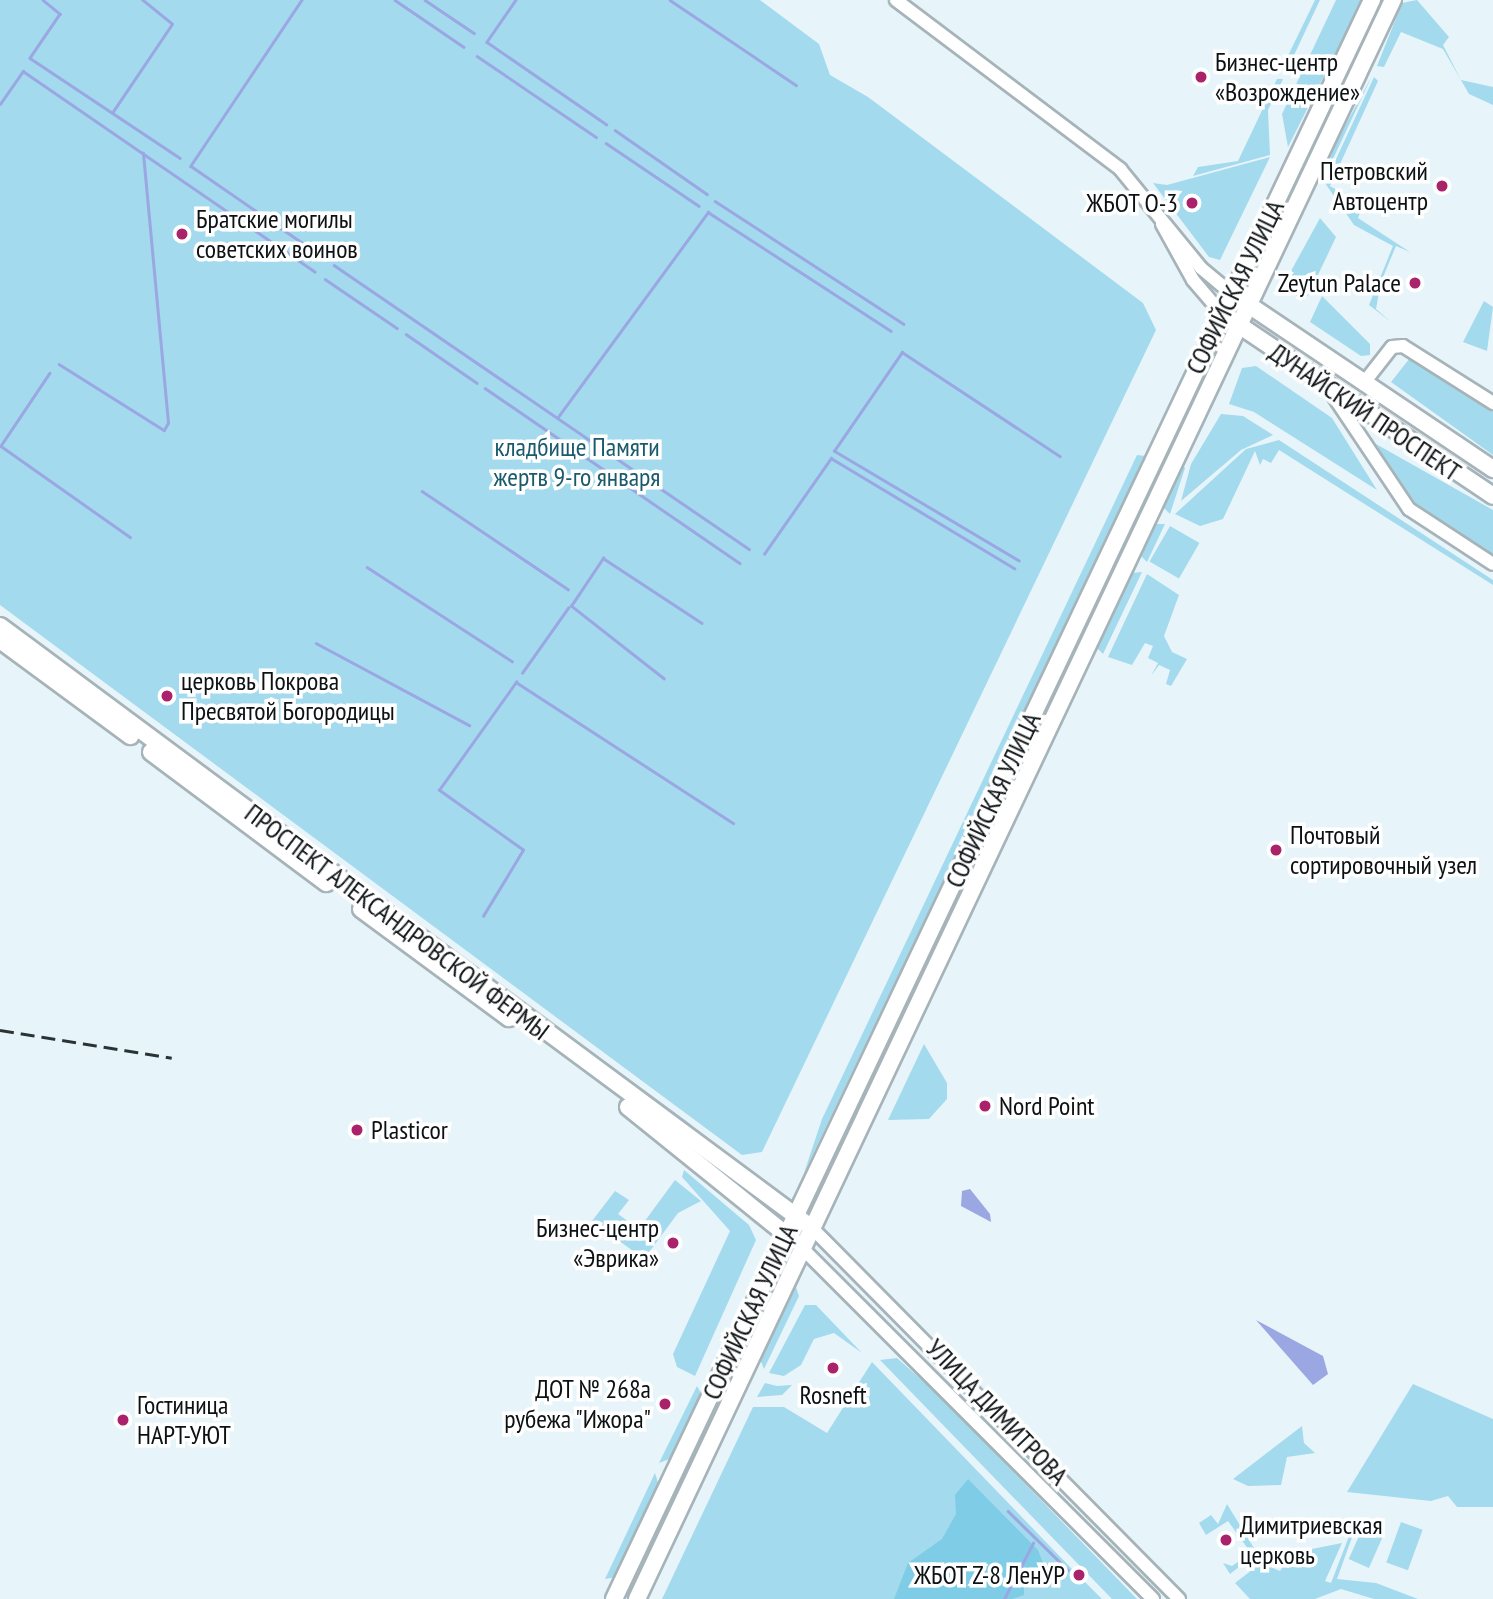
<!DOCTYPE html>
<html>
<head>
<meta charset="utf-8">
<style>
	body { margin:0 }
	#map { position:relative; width:1493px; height:1599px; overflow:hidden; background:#e7f5fa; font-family:"PT Sans Narrow",sans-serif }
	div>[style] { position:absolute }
	.green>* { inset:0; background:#a4daed; transform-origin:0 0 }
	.forest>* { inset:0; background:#7ecce6 }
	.water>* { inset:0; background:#9aa7e2 }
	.stream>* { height:2.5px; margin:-1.25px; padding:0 1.25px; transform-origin:1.25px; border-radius:1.25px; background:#9aa7e2 }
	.roads { filter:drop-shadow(2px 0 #a6b4b9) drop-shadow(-2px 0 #a6b4b9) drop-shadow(0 2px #a6b4b9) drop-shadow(0 -2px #a6b4b9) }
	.minor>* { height:12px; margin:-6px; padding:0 6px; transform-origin:6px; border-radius:6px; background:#fff }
	.major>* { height:16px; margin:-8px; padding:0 8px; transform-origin:8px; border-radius:8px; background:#fff }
	.rail>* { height:2.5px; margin-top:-1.25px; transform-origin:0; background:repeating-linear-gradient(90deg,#2b3234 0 14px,transparent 0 21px) }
	.dots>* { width:19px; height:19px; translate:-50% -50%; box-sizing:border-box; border:4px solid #fff; border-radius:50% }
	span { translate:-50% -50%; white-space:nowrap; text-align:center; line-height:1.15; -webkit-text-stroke:7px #fff; paint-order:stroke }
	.poi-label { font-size:26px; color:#0c1113 }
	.left { translate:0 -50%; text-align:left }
	.right { translate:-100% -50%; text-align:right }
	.street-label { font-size:26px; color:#0c1113 }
	.park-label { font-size:26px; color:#1a5a6d }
</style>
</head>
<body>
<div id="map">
	<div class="green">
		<i style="clip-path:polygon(0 0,760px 0,819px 44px,830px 75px,868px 97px,1143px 303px,1156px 330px,762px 1152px,742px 1155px,0 605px)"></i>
		<i style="clip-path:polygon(1315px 0,1320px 0,1287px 70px,1284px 64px)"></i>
		<i style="clip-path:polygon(1336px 0,1362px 0,1288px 147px,1282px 114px)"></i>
		<i style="clip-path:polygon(1417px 0,1449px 37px,1443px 45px,1461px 80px,1493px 87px,1493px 105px,1469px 94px,1443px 49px,1401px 32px,1384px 67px,1377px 66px,1402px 3px)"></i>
		<i style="clip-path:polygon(1372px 76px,1325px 176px,1334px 146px)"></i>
		<i style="clip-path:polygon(1374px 77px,1378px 81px,1330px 186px,1363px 205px,1358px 218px,1410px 252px,1396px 246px,1381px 282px,1376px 309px,1391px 322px,1369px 305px,1393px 246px,1354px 225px,1325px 183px)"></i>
		<i style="clip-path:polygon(1277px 79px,1283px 79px,1268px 110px,1270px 155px,1193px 176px,1198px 167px,1238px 161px)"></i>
		<i style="clip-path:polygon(1270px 157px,1220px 260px,1209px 257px,1153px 183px,1167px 185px)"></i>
		<i style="clip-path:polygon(1320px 218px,1336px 237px,1308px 296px,1299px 299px,1285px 282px)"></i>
		<i style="clip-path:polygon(1322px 296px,1370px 344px,1370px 355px,1361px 356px,1310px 322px)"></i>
		<i style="clip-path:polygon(1484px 301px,1493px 307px,1487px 351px,1463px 342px)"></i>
		<i style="clip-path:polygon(1410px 358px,1493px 410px,1493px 455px,1391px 382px)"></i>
		<i style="clip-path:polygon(1256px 366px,1332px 418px,1377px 490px,1254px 412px,1229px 404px,1242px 368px)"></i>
		<i style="clip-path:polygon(1221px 414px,1243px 416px,1273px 435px,1241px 450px,1181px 501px,1191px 464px)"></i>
		<i style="clip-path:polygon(1279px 440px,1493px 580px,1493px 585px,1279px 450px,1271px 463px,1263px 459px,1260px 465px,1255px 451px,1223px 519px,1200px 526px,1175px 514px,1246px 449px)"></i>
		<i style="clip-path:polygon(1376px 444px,1493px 510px,1493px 556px,1413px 505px)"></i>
		<i style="clip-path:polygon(1137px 455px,1146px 456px,804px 1173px,822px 1119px)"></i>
		<i style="clip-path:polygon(1183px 465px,1185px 468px,1170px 514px,1163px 507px)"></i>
		<i style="clip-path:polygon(1155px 524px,1165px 524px,1147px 562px,1140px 555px)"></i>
		<i style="left:1170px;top:526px;width:34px;height:41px;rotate:30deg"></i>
		<i style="clip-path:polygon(1142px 572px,1103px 654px,1096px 647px,1132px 573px)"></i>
		<i style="clip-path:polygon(1147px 574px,1179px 595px,1164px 636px,1172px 652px,1187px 659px,1171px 686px,1166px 684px,1170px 670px,1159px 665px,1151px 676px,1158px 663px,1148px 658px,1153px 646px,1145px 643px,1132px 665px,1108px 657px)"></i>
		<i style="clip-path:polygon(366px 886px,685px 1120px,694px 1127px,653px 1105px)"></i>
		<i style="clip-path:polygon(924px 1044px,947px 1083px,947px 1099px,929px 1119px,888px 1120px)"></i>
		<i style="clip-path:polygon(684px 1170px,749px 1225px,756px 1240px,695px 1376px,677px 1367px,673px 1354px,730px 1231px,682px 1177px)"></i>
		<i style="clip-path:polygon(675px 1180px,701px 1201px,678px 1213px,644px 1259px,592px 1221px,615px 1191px,629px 1200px,618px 1214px,639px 1229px)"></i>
		<i style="clip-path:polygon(796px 1287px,799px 1296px,764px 1369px,760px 1359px)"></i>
		<i style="clip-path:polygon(805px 1305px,816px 1305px,862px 1353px,834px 1333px,814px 1339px,801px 1365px,784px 1376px,769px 1373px)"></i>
		<i style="clip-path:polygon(897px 1358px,941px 1397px,1137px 1599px,1112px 1599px,880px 1360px)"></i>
		<i style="clip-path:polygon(872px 1362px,1072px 1569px,1102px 1599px,662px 1599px,753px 1407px,784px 1407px,827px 1433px)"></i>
		<i style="clip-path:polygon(765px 1383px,777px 1386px,792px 1385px,782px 1395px,757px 1397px)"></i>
		<i style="clip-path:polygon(1413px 1384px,1493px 1419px,1493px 1507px,1457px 1507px,1448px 1496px,1431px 1501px,1347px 1492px)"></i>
		<i style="clip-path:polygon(697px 1386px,702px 1395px,672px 1458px,659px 1463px)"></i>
		<i style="clip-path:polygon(1302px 1426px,1304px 1443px,1315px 1453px,1287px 1457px,1281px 1485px,1248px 1486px,1233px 1479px)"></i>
		<i style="clip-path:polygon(655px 1473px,659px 1486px,616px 1577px,605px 1579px)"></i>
		<i style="clip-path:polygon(1227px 1504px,1257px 1553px,1230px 1574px,1223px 1563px,1232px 1566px,1251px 1553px,1228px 1521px,1206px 1535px,1199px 1523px,1211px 1515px,1218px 1524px)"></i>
		<i style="clip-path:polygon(1356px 1518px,1359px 1518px,1337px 1579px,1376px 1583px,1418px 1599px,1374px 1599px,1341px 1589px,1315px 1599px,1250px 1599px,1235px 1583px,1261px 1563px,1280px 1571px,1292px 1553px,1342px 1543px,1325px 1581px,1331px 1583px)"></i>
		<i style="left:1401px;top:1522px;width:23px;height:43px;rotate:20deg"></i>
		<i style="left:1363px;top:1527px;width:22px;height:35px;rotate:24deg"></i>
	</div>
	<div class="forest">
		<i style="clip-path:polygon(968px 1479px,1038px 1550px,1045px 1568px,1024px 1570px,1024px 1595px,1012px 1599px,894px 1599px,908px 1563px,942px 1539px,956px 1514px,955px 1495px)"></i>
	</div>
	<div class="water">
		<i style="clip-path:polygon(970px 1189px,990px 1214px,991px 1222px,961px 1206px,962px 1191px)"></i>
		<i style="clip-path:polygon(1256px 1320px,1323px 1356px,1328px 1374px,1313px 1385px)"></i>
	</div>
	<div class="stream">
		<i style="left:43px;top:0;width:22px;rotate:39deg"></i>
		<i style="left:60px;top:14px;width:53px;rotate:124.3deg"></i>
		<i style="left:30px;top:58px;width:180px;rotate:33.7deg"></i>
		<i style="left:302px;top:0;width:200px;rotate:123.8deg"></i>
		<i style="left:191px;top:166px;width:160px;rotate:34.6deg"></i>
		<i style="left:395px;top:0;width:83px;rotate:34.3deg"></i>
		<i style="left:425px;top:0;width:59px;rotate:34deg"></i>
		<i style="left:516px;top:0;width:51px;rotate:124.6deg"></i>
		<i style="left:487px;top:42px;width:145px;rotate:34.6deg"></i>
		<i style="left:670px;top:0;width:152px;rotate:34deg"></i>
		<i style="left:477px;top:56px;width:144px;rotate:34.2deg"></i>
		<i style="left:0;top:104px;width:40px;rotate:-55.1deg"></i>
		<i style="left:23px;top:71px;width:354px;rotate:34.5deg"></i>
		<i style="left:112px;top:113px;width:107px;rotate:-56deg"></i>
		<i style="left:172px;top:24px;width:38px;rotate:-141deg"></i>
		<i style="left:615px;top:130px;width:112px;rotate:34.8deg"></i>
		<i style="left:606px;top:143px;width:112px;rotate:34.1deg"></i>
		<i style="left:715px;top:201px;width:225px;rotate:33.1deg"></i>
		<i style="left:334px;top:265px;width:503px;rotate:34.39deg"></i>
		<i style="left:325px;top:279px;width:87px;rotate:34.2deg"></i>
		<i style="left:406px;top:334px;width:86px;rotate:34.6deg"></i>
		<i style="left:59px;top:364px;width:124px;rotate:32.2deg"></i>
		<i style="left:164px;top:430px;width:8px;rotate:-60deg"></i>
		<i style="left:168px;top:423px;width:271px;rotate:-95.3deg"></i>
		<i style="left:50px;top:373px;width:88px;rotate:123.9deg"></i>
		<i style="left:1px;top:446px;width:158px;rotate:35.2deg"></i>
		<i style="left:485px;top:388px;width:309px;rotate:34.5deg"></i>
		<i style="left:558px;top:417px;width:254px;rotate:-53.8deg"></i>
		<i style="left:708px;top:212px;width:218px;rotate:33deg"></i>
		<i style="left:422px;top:491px;width:176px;rotate:33.9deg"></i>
		<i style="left:764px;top:554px;width:117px;rotate:-55.1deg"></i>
		<i style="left:831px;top:458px;width:214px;rotate:31deg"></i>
		<i style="left:1019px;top:561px;width:215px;rotate:-149.3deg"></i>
		<i style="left:834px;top:451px;width:120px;rotate:-55.5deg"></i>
		<i style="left:902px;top:352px;width:189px;rotate:33.4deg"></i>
		<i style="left:367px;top:567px;width:173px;rotate:33deg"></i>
		<i style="left:316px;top:643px;width:174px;rotate:28.2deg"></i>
		<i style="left:522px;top:673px;width:80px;rotate:-54.7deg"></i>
		<i style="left:664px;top:679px;width:118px;rotate:-141.9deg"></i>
		<i style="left:571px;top:606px;width:58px;rotate:-56.3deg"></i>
		<i style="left:603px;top:558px;width:118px;rotate:33.3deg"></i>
		<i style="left:483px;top:916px;width:77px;rotate:-58.8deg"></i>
		<i style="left:523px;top:850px;width:103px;rotate:-144.5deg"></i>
		<i style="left:439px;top:790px;width:133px;rotate:-54.5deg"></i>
		<i style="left:516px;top:682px;width:259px;rotate:33deg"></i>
		<i style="left:1008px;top:1511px;width:84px;rotate:44.5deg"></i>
		<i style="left:1004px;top:1599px;width:63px;rotate:-62.6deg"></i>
	</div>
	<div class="roads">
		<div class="minor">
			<i style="left:896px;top:0;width:281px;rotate:37deg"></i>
			<i style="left:1120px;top:169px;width:128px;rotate:50.7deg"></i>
			<i style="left:1201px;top:268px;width:40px;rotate:40deg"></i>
			<i style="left:1162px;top:224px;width:64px;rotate:61deg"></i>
			<i style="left:1193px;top:280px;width:45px;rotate:49.5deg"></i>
			<i style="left:1363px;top:384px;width:47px;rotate:-51.9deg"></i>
			<i style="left:1392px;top:347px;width:11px;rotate:-5deg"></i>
			<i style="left:1403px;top:346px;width:107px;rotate:32.3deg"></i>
			<i style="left:1330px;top:391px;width:142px;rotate:56.2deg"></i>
			<i style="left:1409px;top:509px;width:100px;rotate:33.2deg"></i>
			<i style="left:812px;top:1228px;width:522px;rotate:45.31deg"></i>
			<i style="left:803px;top:1249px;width:495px;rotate:45deg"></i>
		</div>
		<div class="major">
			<i style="left:1240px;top:299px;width:305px;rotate:33.9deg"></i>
			<i style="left:1230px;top:319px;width:317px;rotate:33.9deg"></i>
			<i style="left:0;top:626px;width:1001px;rotate:36.55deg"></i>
			<i style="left:0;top:640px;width:162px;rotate:36.4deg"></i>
			<i style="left:151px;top:752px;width:219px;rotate:36.8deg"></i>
			<i style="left:361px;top:909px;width:184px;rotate:36.4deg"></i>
			<i style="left:628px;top:1107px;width:212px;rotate:38.9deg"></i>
			<i style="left:614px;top:1599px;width:1770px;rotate:-64.64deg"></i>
			<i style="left:637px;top:1599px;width:1769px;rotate:-64.7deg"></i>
		</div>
	</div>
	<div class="rail">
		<i style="left:0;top:1030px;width:174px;rotate:9.2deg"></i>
	</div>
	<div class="dots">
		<i style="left:1201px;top:77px;background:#a9226a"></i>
		<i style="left:1442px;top:186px;background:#a9226a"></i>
		<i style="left:1192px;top:203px;background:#a9226a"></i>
		<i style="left:182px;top:234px;background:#a9226a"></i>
		<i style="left:1415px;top:283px;background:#a9226a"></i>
		<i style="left:167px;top:696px;background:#a9226a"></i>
		<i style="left:1276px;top:850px;background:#a9226a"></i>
		<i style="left:985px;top:1106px;background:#a9226a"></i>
		<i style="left:357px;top:1130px;background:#a9226a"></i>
		<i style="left:673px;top:1243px;background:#a9226a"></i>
		<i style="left:833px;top:1368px;background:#a9226a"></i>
		<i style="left:665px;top:1404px;background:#a9226a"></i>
		<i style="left:123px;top:1420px;background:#a9226a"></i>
		<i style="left:1226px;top:1540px;background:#a9226a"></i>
		<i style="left:1079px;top:1575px;background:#a9226a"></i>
	</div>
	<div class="poi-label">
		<span class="left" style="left:1215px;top:77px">Бизнес-центр<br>«Возрождение»</span>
		<span class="right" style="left:1428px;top:186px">Петровский<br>Автоцентр</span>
		<span class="right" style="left:1178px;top:203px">ЖБОТ О-3</span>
		<span class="left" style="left:196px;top:234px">Братские могилы<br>советских воинов</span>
		<span class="right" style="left:1401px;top:283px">Zeytun Palace</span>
		<span class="left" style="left:181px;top:696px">церковь Покрова<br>Пресвятой Богородицы</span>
		<span class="left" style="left:1290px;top:850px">Почтовый<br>сортировочный узел</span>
		<span class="left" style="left:999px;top:1106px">Nord Point</span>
		<span class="left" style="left:371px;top:1130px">Plasticor</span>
		<span class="right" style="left:659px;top:1243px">Бизнес-центр<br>«Эврика»</span>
		<span class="right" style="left:651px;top:1404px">ДОТ № 268а<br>рубежа "Ижора"</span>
		<span style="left:833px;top:1395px">Rosneft</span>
		<span class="left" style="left:137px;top:1420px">Гостиница<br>НАРТ-УЮТ</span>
		<span class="left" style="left:1240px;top:1540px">Димитриевская<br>церковь</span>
		<span class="right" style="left:1065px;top:1575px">ЖБОТ Z-8 ЛенУР</span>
	</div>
	<div class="street-label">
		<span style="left:1235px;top:287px;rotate:-64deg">СОФИЙСКАЯ УЛИЦА</span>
		<span style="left:1365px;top:412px;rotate:34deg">ДУНАЙСКИЙ ПРОСПЕКТ</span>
		<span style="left:993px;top:800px;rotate:-65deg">СОФИЙСКАЯ УЛИЦА</span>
		<span style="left:397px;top:922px;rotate:37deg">ПРОСПЕКТ АЛЕКСАНДРОВСКОЙ ФЕРМЫ</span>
		<span style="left:750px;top:1312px;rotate:-65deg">СОФИЙСКАЯ УЛИЦА</span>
		<span style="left:997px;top:1412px;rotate:46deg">УЛИЦА ДИМИТРОВА</span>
	</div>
	<div class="park-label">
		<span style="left:577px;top:462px">кладбище Памяти<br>жертв 9-го января</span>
	</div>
</div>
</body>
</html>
